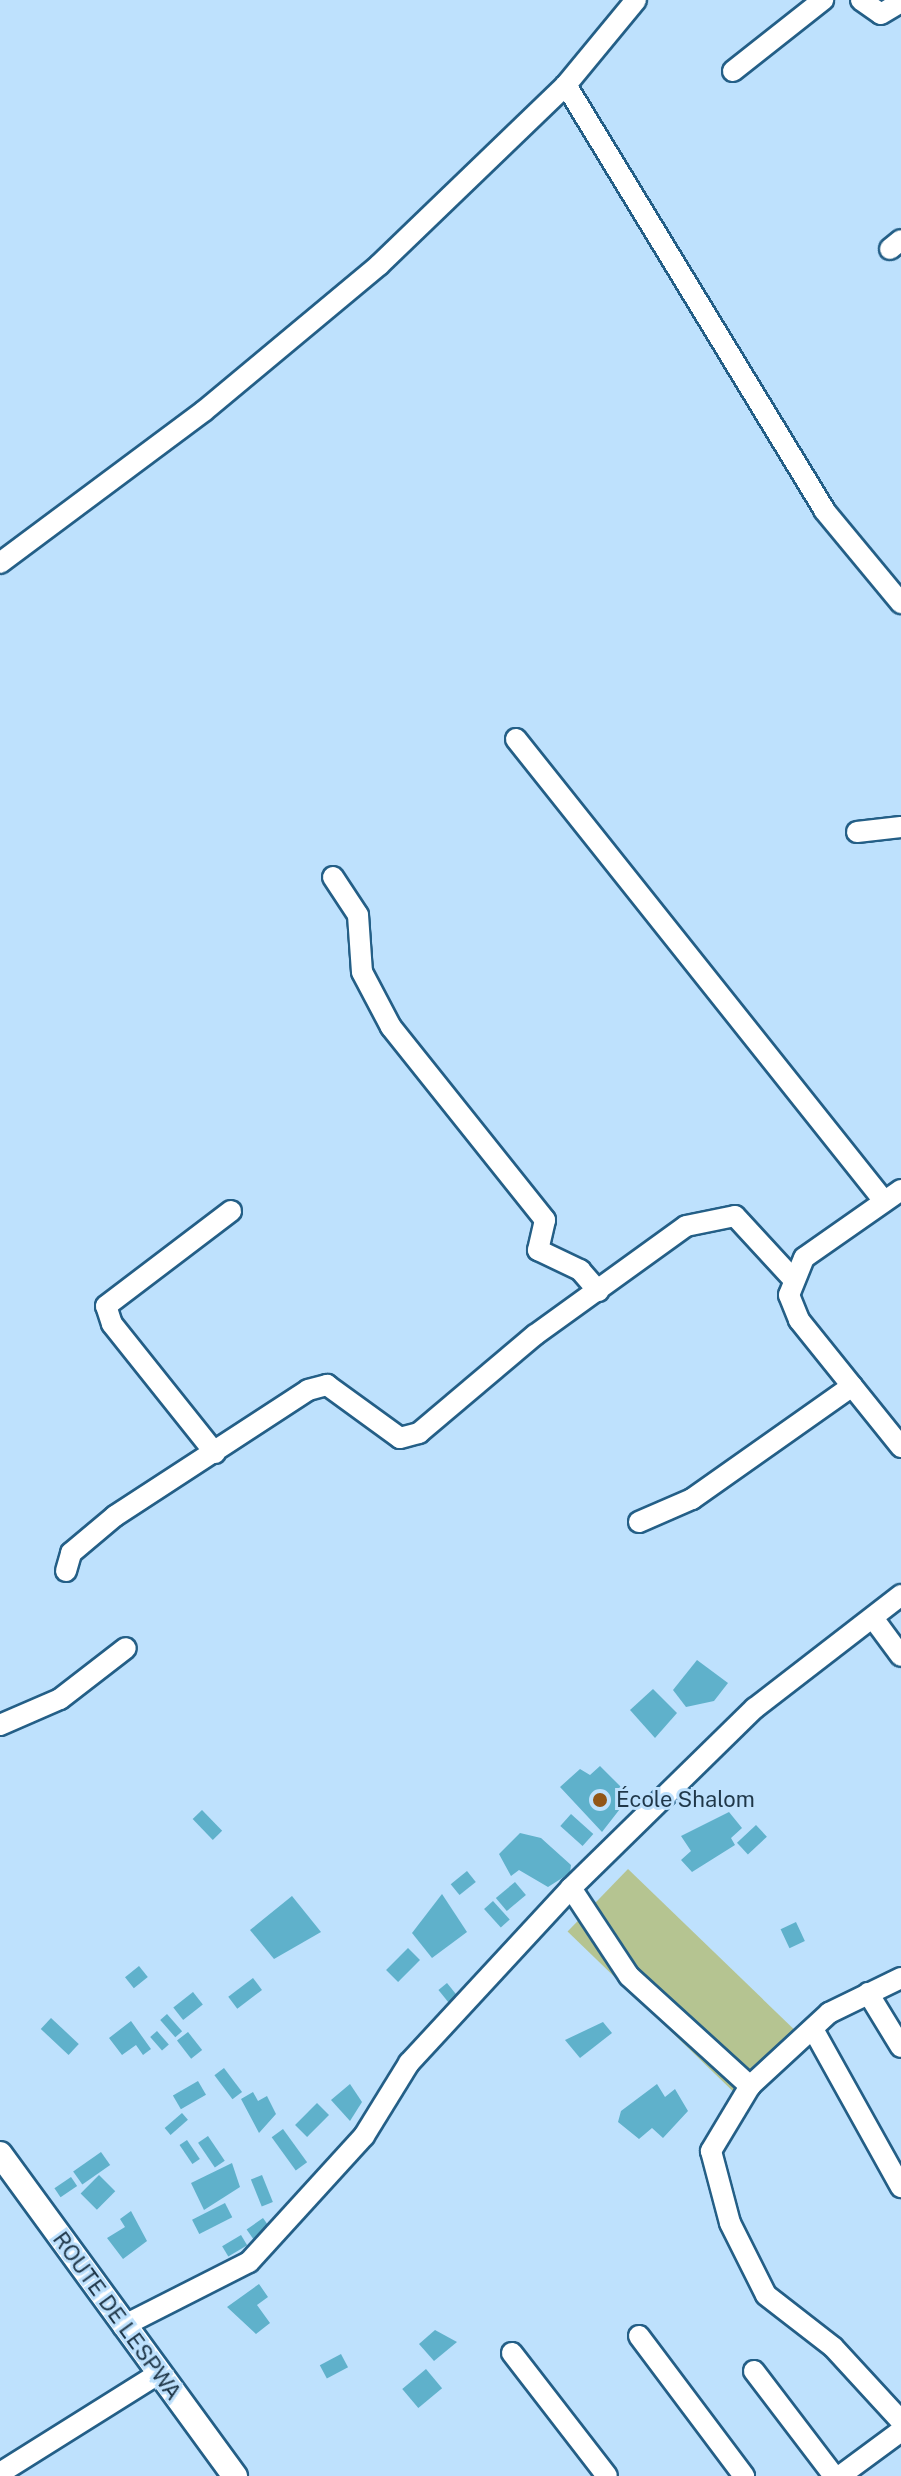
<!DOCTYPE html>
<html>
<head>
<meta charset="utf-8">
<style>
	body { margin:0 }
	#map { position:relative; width:901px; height:2476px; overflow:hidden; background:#bee1fd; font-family:"Public Sans",sans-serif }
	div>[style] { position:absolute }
	.green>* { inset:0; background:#b5c491; transform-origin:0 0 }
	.building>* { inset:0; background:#5fb1cb; transform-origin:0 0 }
	.roads { filter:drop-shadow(2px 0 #245f87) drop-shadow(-2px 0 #245f87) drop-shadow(0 2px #245f87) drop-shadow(0 -2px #245f87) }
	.minor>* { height:20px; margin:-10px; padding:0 10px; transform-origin:10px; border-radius:10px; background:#fff }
	.tertiary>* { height:24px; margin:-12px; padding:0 12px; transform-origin:12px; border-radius:12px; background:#fff }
	.dots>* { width:22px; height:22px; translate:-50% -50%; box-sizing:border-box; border:4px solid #bee1fd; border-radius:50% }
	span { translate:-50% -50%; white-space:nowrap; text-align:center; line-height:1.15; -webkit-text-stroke:6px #bee1fd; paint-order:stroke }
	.poi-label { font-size:22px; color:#1f3749 }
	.left { translate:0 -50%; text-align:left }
	.street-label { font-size:22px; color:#1f3749 }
</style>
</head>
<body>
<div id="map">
	<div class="green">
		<i style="left:628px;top:1869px;width:231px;height:87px;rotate:44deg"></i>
	</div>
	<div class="building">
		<i style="clip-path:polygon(697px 1660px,728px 1683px,714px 1701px,686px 1707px,673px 1690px)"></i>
		<i style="clip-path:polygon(653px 1689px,677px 1713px,655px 1738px,630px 1710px)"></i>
		<i style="clip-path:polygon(600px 1766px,630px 1796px,602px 1832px,560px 1787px,580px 1769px,590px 1775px)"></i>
		<i style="left:202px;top:1810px;width:29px;height:13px;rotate:46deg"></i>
		<i style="clip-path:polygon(729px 1812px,742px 1828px,731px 1838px,735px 1845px,692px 1872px,681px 1860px,691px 1851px,681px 1836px)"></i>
		<i style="left:571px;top:1814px;width:30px;height:16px;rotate:42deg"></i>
		<i style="left:756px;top:1825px;width:16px;height:26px;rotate:47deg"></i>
		<i style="clip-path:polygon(520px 1833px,541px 1838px,571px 1865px,570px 1873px,548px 1887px,519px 1870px,511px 1876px,499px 1854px)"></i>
		<i style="left:467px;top:1871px;width:14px;height:21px;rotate:51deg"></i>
		<i style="left:515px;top:1882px;width:17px;height:25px;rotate:50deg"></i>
		<i style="clip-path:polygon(442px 1894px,467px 1932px,432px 1958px,412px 1933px)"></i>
		<i style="clip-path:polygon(292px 1896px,321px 1932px,274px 1959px,250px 1930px)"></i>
		<i style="left:493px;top:1901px;width:25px;height:12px;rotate:48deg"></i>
		<i style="left:796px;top:1922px;width:21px;height:17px;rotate:65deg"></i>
		<i style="left:408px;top:1948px;width:17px;height:31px;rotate:45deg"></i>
		<i style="left:139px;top:1966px;width:14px;height:18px;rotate:51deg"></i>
		<i style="left:253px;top:1978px;width:15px;height:31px;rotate:53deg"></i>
		<i style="left:447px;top:1983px;width:26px;height:11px;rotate:51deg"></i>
		<i style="left:193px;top:1992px;width:16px;height:25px;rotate:52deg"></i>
		<i style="left:167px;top:2014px;width:23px;height:9px;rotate:49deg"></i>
		<i style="left:51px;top:2018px;width:38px;height:15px;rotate:43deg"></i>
		<i style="clip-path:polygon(131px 2021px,151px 2049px,143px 2055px,136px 2045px,122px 2055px,109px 2038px)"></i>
		<i style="clip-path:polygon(603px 2022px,612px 2033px,580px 2058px,565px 2040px)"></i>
		<i style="left:157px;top:2031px;width:18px;height:9px;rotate:49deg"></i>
		<i style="left:188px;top:2032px;width:23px;height:14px;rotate:52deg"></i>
		<i style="left:224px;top:2068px;width:30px;height:12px;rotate:53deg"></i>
		<i style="left:198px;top:2081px;width:16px;height:29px;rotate:60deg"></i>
		<i style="clip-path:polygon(350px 2084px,362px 2102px,350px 2121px,331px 2100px)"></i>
		<i style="clip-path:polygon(657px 2084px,665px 2097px,675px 2089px,688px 2111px,663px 2138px,652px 2128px,639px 2139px,618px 2122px,621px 2111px)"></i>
		<i style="clip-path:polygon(253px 2092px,258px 2101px,267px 2096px,276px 2114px,259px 2133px,241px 2099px)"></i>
		<i style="left:317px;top:2103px;width:17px;height:31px;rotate:45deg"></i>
		<i style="left:182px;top:2113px;width:9px;height:23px;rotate:49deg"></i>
		<i style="left:283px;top:2129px;width:41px;height:14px;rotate:54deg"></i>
		<i style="left:208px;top:2136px;width:30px;height:12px;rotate:56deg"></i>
		<i style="left:187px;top:2140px;width:23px;height:9px;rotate:56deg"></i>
		<i style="left:101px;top:2152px;width:16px;height:34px;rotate:55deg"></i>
		<i style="clip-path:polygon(232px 2163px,240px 2187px,204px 2210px,191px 2183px)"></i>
		<i style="left:99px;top:2175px;width:23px;height:26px;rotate:45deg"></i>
		<i style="left:262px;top:2175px;width:29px;height:12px;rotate:68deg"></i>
		<i style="left:71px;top:2177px;width:11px;height:20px;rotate:56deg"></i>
		<i style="left:225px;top:2203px;width:16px;height:37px;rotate:63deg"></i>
		<i style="clip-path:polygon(131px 2211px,147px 2241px,123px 2259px,107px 2238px,125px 2227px,120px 2219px)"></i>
		<i style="left:263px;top:2218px;width:12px;height:20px;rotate:55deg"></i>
		<i style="left:241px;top:2235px;width:12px;height:22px;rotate:59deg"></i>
		<i style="clip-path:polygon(259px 2284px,268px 2297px,257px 2305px,270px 2323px,256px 2334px,227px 2307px)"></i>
		<i style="clip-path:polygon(435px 2330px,457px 2342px,434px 2361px,419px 2344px)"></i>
		<i style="left:341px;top:2354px;width:15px;height:24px;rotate:62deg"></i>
		<i style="left:426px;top:2369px;width:25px;height:31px;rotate:50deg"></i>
	</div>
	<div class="roads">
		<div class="minor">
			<i style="left:861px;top:0;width:24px;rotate:35deg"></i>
			<i style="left:881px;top:14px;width:23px;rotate:-31deg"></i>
			<i style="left:733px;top:71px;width:115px;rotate:-38.3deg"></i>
			<i style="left:566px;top:85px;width:497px;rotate:58.7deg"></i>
			<i style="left:824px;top:510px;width:121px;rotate:50.4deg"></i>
			<i style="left:890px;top:249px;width:14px;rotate:-39deg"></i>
			<i style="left:0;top:563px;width:254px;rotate:-36.7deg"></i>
			<i style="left:204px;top:411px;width:228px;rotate:-39.8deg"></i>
			<i style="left:379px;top:265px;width:260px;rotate:-43.9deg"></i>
			<i style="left:566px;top:85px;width:110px;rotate:-50.5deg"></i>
			<i style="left:516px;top:739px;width:591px;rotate:51.46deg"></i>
			<i style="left:857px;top:832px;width:44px;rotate:-6.5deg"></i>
			<i style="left:333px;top:877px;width:45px;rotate:56.7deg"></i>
			<i style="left:358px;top:915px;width:57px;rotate:86deg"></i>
			<i style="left:362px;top:972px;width:62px;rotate:62.2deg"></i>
			<i style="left:391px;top:1027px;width:247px;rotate:51.4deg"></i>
			<i style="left:545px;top:1220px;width:31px;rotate:103deg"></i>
			<i style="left:538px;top:1250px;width:47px;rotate:25.5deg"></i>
			<i style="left:580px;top:1270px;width:28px;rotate:49deg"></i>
			<i style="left:901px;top:1190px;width:118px;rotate:145deg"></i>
			<i style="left:804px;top:1258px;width:40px;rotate:112deg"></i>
			<i style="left:789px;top:1295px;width:27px;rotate:68deg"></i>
			<i style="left:799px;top:1320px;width:163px;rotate:51.2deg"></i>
			<i style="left:215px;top:1453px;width:165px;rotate:-128.6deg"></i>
			<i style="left:112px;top:1324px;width:19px;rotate:-108deg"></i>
			<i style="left:106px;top:1306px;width:157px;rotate:-37.2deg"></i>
			<i style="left:639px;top:1522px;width:58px;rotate:-23.5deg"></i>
			<i style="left:692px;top:1499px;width:196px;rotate:-35.2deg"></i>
			<i style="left:66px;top:1571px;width:19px;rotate:-74deg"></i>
			<i style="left:71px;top:1553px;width:57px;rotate:-40.1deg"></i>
			<i style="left:115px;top:1516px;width:230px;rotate:-33.1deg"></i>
			<i style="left:308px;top:1390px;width:20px;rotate:-15deg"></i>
			<i style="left:327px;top:1385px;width:90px;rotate:36deg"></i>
			<i style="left:400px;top:1438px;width:20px;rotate:-15deg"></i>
			<i style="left:419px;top:1433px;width:152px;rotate:-40.2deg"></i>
			<i style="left:535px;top:1335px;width:186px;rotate:-35.8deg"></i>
			<i style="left:686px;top:1226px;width:50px;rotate:-11.5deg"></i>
			<i style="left:735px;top:1216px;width:83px;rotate:47.4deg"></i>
			<i style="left:873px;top:1618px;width:47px;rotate:53.6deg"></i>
			<i style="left:0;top:1725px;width:65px;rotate:-23.4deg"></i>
			<i style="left:60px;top:1699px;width:83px;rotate:-37.7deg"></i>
			<i style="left:571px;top:1888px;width:105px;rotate:56.6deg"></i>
			<i style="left:629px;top:1976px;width:164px;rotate:42.3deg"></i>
			<i style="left:750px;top:2086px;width:76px;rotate:121deg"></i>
			<i style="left:711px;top:2151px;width:74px;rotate:75.2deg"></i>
			<i style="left:730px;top:2223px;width:80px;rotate:63.4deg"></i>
			<i style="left:766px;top:2295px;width:85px;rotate:37.8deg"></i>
			<i style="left:833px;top:2347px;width:100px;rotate:47.4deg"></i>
			<i style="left:868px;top:1993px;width:63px;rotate:58.6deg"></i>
			<i style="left:813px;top:2029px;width:181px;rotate:60.9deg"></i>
			<i style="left:750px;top:2086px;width:108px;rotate:-42.7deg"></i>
			<i style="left:829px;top:2013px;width:80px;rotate:-25.9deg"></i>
			<i style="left:123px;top:2326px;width:141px;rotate:-26.9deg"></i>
			<i style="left:249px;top:2262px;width:171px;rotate:-47.6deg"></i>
			<i style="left:364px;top:2136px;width:86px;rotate:-58.3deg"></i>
			<i style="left:409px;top:2063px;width:238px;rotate:-47.2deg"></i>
			<i style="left:571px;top:1888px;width:257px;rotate:-44.4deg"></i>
			<i style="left:755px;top:1708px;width:185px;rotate:-37.7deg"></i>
			<i style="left:639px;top:2336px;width:175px;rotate:53.1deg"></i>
			<i style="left:512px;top:2353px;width:155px;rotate:52.3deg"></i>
			<i style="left:754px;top:2371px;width:132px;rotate:52.7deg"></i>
			<i style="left:0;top:2473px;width:186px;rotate:-32.1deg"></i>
			<i style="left:840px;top:2476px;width:76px;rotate:-36.4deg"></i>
		</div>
		<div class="tertiary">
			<i style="left:0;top:2154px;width:399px;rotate:53.9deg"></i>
		</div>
	</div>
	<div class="dots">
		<i style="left:600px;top:1800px;background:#925617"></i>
	</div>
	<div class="poi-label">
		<span class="left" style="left:616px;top:1800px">École Shalom</span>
	</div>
	<div class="street-label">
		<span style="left:117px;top:2316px;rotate:54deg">ROUTE DE LESPWA</span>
	</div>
</div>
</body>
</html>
